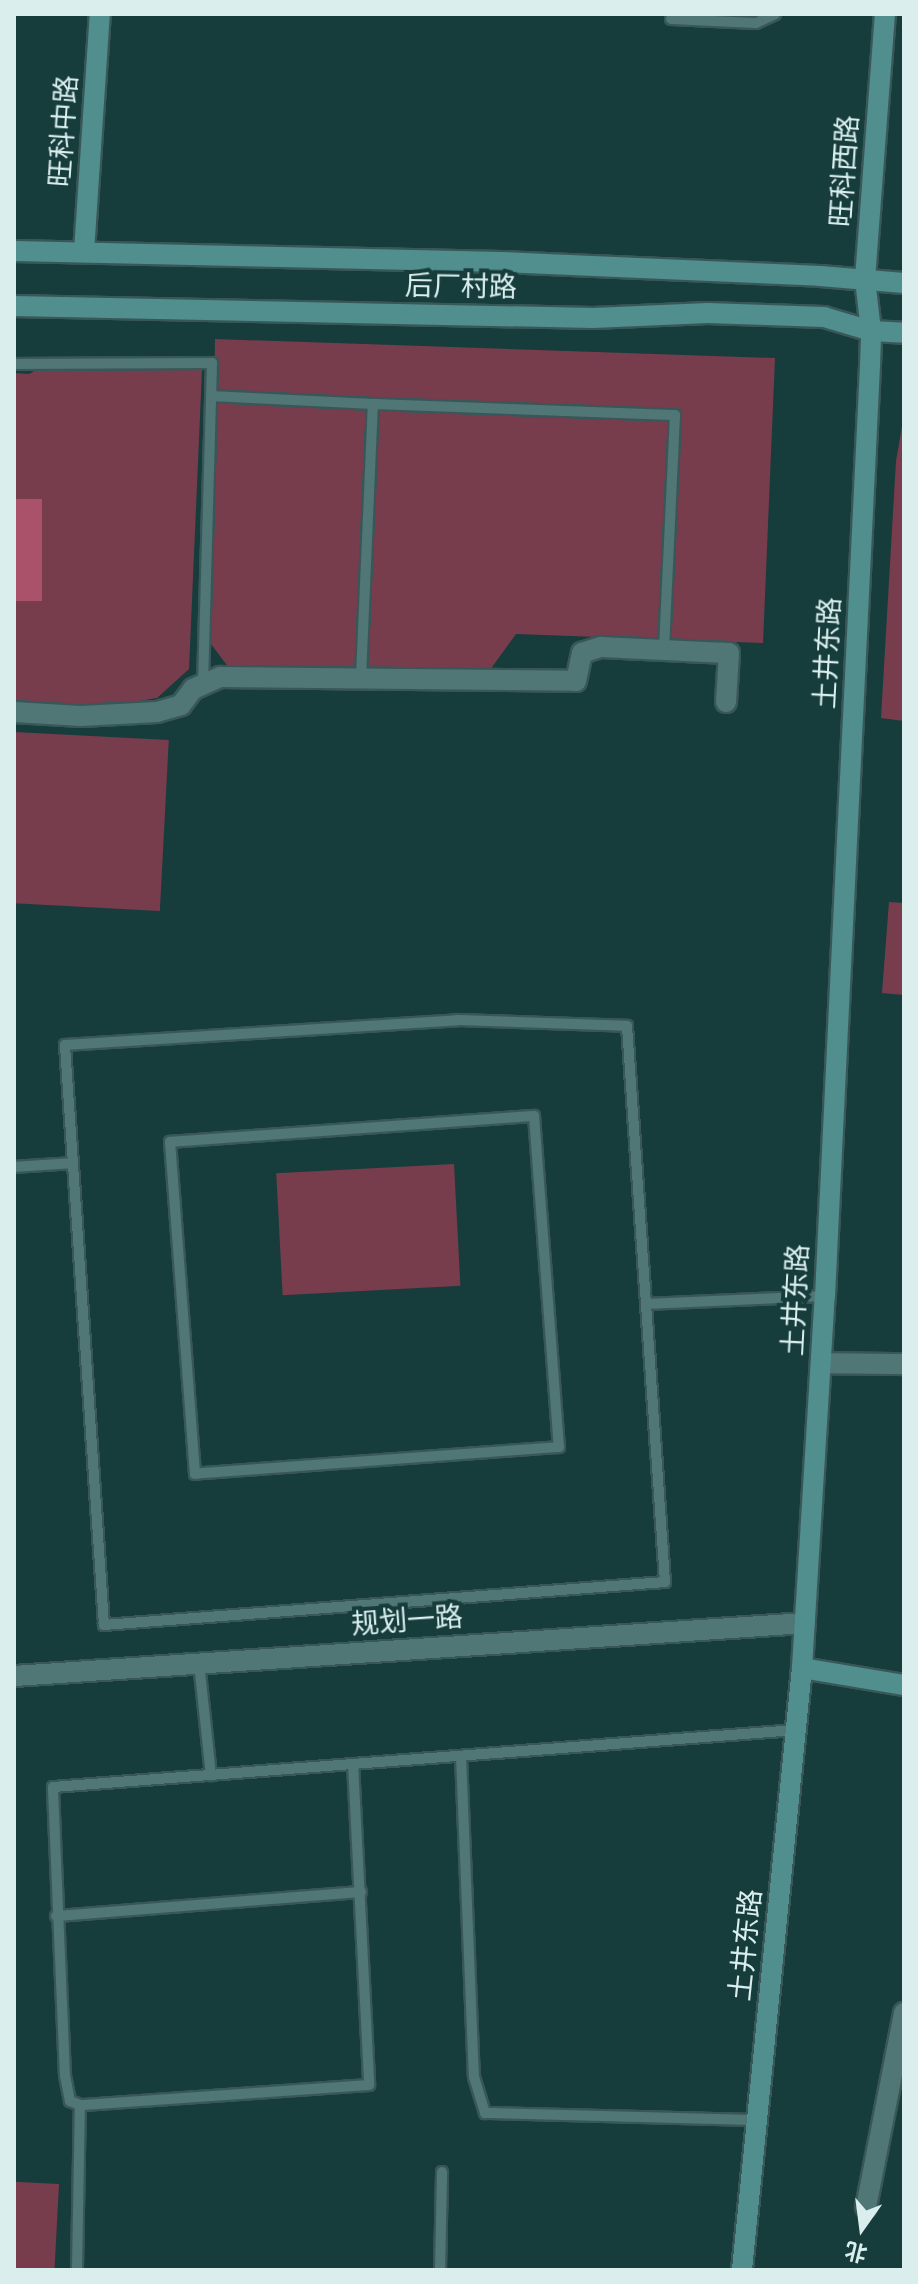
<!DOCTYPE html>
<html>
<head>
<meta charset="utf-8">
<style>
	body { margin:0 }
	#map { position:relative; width:918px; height:2284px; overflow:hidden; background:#173c3c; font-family:"Roboto Serif","Noto Sans SC",serif }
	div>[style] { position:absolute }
	.green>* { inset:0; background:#773d4c; transform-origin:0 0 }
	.water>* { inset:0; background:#aa5269; transform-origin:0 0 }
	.roads { filter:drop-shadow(2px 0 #395758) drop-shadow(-2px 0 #395758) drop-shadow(0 2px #395758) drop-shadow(0 -2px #395758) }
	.lane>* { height:10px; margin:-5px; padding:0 5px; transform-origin:5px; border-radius:5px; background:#517676 }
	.street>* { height:20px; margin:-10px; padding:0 10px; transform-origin:10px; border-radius:10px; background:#517676 }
	.secondary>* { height:20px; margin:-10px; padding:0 10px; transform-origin:10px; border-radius:10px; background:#518e8e }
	span { translate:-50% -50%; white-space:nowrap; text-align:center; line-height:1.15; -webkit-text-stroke:8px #173c3c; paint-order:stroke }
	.street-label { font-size:28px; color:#daeeee }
	.frame { position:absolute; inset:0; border:16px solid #daeeee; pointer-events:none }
	.north { position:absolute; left:822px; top:2188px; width:80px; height:80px; -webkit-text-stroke:6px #173c3c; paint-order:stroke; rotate:194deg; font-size:22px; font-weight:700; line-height:32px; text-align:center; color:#daeeee }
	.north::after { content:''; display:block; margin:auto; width:28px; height:36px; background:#daeeee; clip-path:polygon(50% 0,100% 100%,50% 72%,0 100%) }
</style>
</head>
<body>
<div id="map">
	<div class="green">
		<i style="clip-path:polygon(215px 339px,775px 358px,763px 643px,516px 634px,487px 674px,229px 668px,211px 644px)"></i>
		<i style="clip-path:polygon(39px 368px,202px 370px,189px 669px,157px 698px,102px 707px,14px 702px,14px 373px,29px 374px)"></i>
		<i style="clip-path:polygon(904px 415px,904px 721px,881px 718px,896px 461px)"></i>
		<i style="left:14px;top:732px;width:155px;height:171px;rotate:3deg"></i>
		<i style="clip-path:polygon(889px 902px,904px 903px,904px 995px,882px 993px)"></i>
		<i style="left:454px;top:1164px;width:122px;height:178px;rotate:87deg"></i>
		<i style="left:59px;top:2184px;width:86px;height:45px;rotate:93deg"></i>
	</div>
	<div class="water">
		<i style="left:14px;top:499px;width:28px;height:102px"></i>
	</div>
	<div class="roads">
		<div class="lane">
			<i style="left:671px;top:19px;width:85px;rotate:2.7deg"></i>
			<i style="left:756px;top:23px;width:21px;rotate:-25deg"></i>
			<i style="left:14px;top:364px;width:198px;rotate:-0.3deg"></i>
			<i style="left:212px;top:363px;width:321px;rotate:91.6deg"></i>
			<i style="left:211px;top:396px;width:162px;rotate:2.8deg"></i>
			<i style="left:361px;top:677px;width:273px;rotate:-87.5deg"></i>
			<i style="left:373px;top:404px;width:302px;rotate:2.1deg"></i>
			<i style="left:675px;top:415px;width:235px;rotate:92.7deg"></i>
			<i style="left:457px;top:1020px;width:170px;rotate:2deg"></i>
			<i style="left:627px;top:1026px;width:557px;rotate:86.09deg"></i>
			<i style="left:665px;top:1582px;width:563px;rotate:175.62deg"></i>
			<i style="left:104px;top:1625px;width:581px;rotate:-93.85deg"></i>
			<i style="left:65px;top:1045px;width:393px;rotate:-3.6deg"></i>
			<i style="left:534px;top:1116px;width:332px;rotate:85.7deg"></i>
			<i style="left:559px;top:1447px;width:365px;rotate:175.8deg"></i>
			<i style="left:195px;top:1474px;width:333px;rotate:-94.3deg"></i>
			<i style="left:170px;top:1142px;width:365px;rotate:-4.1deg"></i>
			<i style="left:14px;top:1167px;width:59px;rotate:-3.9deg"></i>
			<i style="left:646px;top:1304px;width:179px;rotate:-2.6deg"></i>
			<i style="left:199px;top:1663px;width:113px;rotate:83.9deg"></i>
			<i style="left:461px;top:1756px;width:321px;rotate:87.7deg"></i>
			<i style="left:474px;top:2077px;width:38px;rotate:73deg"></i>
			<i style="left:485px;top:2113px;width:272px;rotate:1.5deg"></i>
			<i style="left:353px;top:1764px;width:321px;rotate:87.1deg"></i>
			<i style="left:369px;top:2085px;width:290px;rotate:176deg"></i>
			<i style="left:80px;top:2105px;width:11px;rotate:-158deg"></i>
			<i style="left:70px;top:2101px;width:25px;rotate:-101deg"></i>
			<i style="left:65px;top:2076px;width:289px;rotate:-92.4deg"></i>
			<i style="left:53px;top:1787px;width:745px;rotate:-4.39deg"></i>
			<i style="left:56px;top:1916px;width:306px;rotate:-4.5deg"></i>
			<i style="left:77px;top:2270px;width:165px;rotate:-89deg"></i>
			<i style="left:440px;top:2270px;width:98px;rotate:-88.8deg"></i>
		</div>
		<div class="street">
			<i style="left:14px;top:712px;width:67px;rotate:3.4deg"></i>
			<i style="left:81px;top:716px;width:76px;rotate:-3deg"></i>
			<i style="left:157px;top:712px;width:25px;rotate:-16deg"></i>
			<i style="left:181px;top:705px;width:20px;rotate:-53deg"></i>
			<i style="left:193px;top:689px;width:30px;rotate:-24deg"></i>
			<i style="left:220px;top:677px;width:356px;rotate:0.6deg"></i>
			<i style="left:576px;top:681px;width:29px;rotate:-78deg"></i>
			<i style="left:582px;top:653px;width:20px;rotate:-18deg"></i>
			<i style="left:601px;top:647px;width:128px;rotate:2.7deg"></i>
			<i style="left:729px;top:653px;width:49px;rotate:93.5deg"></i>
			<i style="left:821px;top:1363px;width:83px;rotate:0.7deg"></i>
			<i style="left:14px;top:1676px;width:793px;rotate:-3.83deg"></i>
			<i style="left:866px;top:2207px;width:198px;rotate:-78.9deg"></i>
		</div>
		<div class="secondary">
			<i style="left:14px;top:251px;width:488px;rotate:1.3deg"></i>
			<i style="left:502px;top:262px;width:318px;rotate:2.5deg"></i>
			<i style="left:820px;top:276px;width:84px;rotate:4.8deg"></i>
			<i style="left:84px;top:252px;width:239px;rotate:-86.2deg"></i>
			<i style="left:14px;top:306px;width:579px;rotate:1.19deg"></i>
			<i style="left:593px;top:318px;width:115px;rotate:-2.5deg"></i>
			<i style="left:708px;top:313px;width:116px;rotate:2deg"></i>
			<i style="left:824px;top:317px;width:49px;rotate:16.6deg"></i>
			<i style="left:871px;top:331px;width:33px;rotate:3deg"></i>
			<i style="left:802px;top:1668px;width:103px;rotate:9.5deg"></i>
			<i style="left:742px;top:2270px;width:605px;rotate:-84.31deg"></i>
			<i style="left:802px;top:1668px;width:373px;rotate:-86.5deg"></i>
			<i style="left:825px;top:1296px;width:931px;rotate:-87.23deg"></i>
			<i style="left:870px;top:366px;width:35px;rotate:-88deg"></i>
			<i style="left:871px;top:331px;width:52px;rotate:-96.6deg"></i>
			<i style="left:865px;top:279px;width:266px;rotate:-85.7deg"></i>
		</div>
	</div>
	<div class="street-label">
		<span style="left:64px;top:131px;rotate:-86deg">旺科中路</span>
		<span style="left:845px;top:171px;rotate:-86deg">旺科西路</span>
		<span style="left:461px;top:287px;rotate:1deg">后厂村路</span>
		<span style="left:828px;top:653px;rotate:-87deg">土井东路</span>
		<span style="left:796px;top:1300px;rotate:-87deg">土井东路</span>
		<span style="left:407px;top:1621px;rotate:-4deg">规划一路</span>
		<span style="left:746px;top:1945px;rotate:-84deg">土井东路</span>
	</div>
	<div class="frame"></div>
	<div class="north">北</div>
</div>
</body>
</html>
